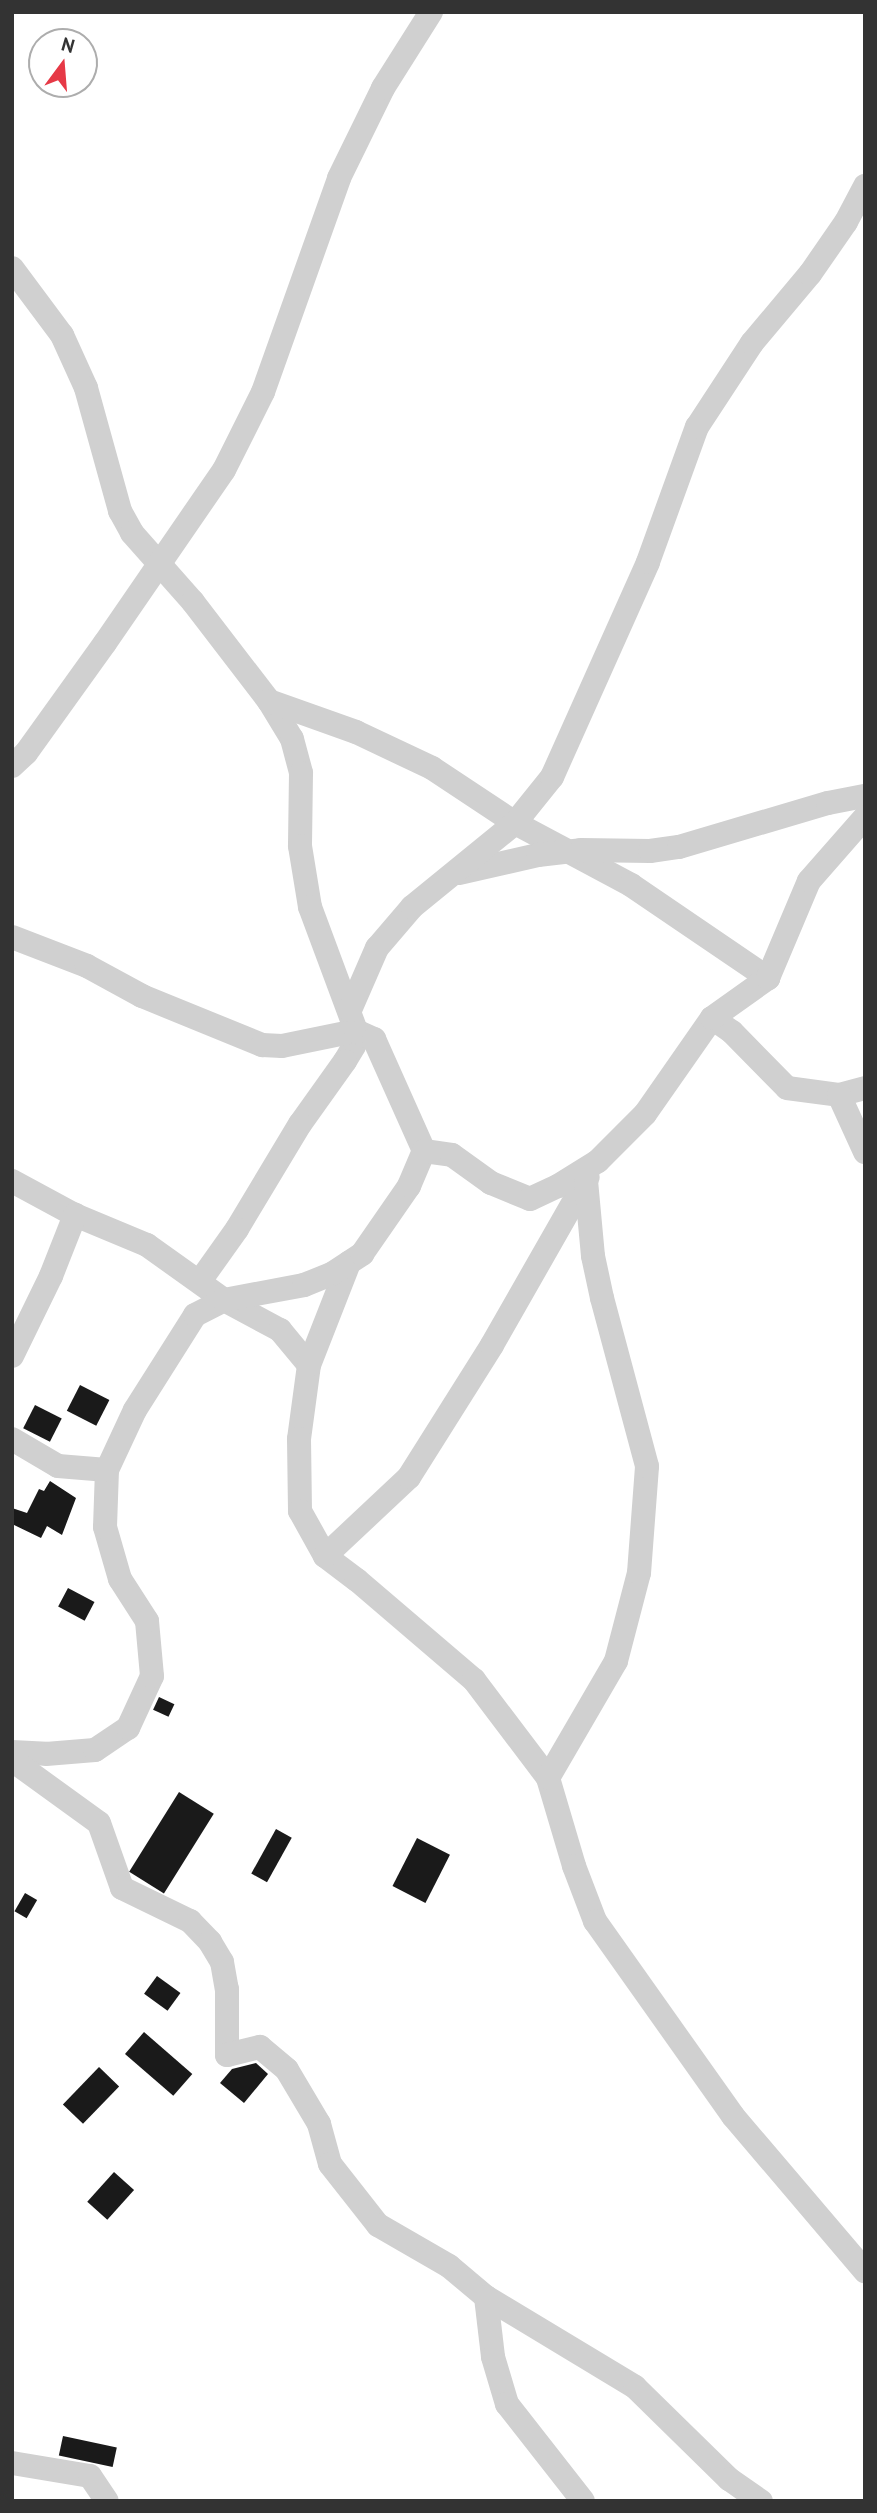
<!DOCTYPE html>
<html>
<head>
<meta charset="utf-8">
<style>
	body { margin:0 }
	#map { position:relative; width:877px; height:2513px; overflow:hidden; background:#fff; font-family:"PT Sans",sans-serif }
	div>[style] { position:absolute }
	.building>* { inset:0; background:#1a1a1a; transform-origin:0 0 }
	.minor>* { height:24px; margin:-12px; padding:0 12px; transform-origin:12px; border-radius:12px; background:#d0d0d0 }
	span { translate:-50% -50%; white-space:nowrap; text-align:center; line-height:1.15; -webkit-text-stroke:7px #fff; paint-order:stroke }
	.frame { position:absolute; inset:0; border:14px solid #333; pointer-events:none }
	.north { position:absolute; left:28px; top:28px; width:70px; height:70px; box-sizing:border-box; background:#fff; border:2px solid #adadad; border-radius:50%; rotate:16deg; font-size:19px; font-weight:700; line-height:28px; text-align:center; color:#333 }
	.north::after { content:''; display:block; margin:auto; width:24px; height:32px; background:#e63946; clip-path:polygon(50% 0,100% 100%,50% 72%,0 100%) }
</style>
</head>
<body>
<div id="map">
	<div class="building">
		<i style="left:80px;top:1385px;width:33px;height:29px;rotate:27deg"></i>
		<i style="left:35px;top:1405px;width:30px;height:26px;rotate:27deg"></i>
		<i style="clip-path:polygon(50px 1481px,76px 1498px,62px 1535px,47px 1526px,41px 1538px,12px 1524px,12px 1508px,27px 1513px,39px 1489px,44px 1491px)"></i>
		<i style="left:68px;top:1588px;width:30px;height:21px;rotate:28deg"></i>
		<i style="left:159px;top:1697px;width:17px;height:14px;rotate:25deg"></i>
		<i style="left:179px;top:1792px;width:41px;height:94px;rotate:32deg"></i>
		<i style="left:276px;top:1829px;width:18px;height:51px;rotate:29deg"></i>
		<i style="left:417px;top:1838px;width:37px;height:54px;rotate:27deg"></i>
		<i style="left:25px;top:1893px;width:14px;height:21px;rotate:30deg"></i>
		<i style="left:157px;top:1976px;width:29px;height:22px;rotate:36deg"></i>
		<i style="left:144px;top:2032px;width:64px;height:29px;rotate:41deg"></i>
		<i style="clip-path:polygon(256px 2063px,268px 2074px,244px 2103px,220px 2083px,232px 2069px)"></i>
		<i style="left:99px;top:2067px;width:28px;height:52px;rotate:44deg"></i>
		<i style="left:114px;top:2172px;width:27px;height:40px;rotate:42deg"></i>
		<i style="left:63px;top:2436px;width:55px;height:20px;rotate:12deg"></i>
	</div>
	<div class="minor">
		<i style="left:12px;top:268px;width:84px;rotate:53.3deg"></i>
		<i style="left:62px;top:335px;width:58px;rotate:65.6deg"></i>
		<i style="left:86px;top:388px;width:128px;rotate:74.5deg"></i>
		<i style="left:120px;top:511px;width:25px;rotate:61deg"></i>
		<i style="left:132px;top:533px;width:92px;rotate:48.5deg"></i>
		<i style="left:193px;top:602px;width:125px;rotate:52.5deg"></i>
		<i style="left:269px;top:701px;width:44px;rotate:58.8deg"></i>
		<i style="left:292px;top:739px;width:35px;rotate:75deg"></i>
		<i style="left:301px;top:773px;width:73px;rotate:90.8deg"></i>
		<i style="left:300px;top:846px;width:62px;rotate:80.7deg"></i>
		<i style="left:310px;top:907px;width:132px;rotate:69.6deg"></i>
		<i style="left:356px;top:1031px;width:15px;rotate:98deg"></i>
		<i style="left:354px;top:1046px;width:17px;rotate:121deg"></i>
		<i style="left:345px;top:1061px;width:77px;rotate:125.5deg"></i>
		<i style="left:300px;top:1124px;width:122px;rotate:121deg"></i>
		<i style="left:237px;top:1229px;width:64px;rotate:125.4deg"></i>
		<i style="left:269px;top:701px;width:92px;rotate:19.6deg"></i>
		<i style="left:356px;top:732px;width:84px;rotate:25.3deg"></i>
		<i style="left:432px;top:768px;width:100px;rotate:33.5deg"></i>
		<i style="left:515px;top:823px;width:132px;rotate:28.1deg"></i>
		<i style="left:631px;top:885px;width:166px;rotate:34.2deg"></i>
		<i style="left:12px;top:766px;width:19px;rotate:-43deg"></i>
		<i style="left:26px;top:753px;width:135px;rotate:-54.3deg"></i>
		<i style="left:105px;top:643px;width:210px;rotate:-55.5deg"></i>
		<i style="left:224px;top:470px;width:87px;rotate:-63.4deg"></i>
		<i style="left:263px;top:392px;width:227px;rotate:-70.4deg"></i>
		<i style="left:339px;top:178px;width:100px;rotate:-63.9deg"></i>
		<i style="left:383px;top:88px;width:90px;rotate:-57.7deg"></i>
		<i style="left:459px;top:873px;width:81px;rotate:-12.8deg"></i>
		<i style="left:538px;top:855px;width:43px;rotate:-6.6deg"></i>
		<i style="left:581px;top:850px;width:69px;rotate:0.8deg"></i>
		<i style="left:650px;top:851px;width:29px;rotate:-8deg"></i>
		<i style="left:679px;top:847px;width:155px;rotate:-16.5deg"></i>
		<i style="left:828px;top:803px;width:38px;rotate:-11deg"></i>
		<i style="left:12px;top:937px;width:80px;rotate:21.1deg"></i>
		<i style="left:87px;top:966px;width:63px;rotate:28.6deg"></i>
		<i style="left:142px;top:996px;width:130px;rotate:22.2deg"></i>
		<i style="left:262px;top:1045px;width:20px;rotate:3deg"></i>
		<i style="left:282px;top:1046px;width:76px;rotate:-11.5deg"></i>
		<i style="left:356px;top:1031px;width:20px;rotate:24deg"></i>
		<i style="left:374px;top:1039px;width:123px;rotate:65.9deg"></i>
		<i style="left:350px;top:1010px;width:68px;rotate:-66.5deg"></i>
		<i style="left:377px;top:948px;width:54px;rotate:-49.5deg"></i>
		<i style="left:412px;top:907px;width:133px;rotate:-39.2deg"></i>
		<i style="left:515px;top:823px;width:59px;rotate:-51.2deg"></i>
		<i style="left:552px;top:777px;width:235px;rotate:-65.9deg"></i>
		<i style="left:648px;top:562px;width:144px;rotate:-70.1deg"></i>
		<i style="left:697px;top:427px;width:100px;rotate:-56.8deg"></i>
		<i style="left:752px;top:343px;width:90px;rotate:-50deg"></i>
		<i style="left:810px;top:274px;width:63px;rotate:-55.3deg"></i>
		<i style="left:846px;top:222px;width:41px;rotate:-62.2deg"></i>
		<i style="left:712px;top:1018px;width:24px;rotate:35deg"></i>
		<i style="left:732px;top:1032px;width:78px;rotate:45.5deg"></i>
		<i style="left:787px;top:1088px;width:52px;rotate:7.7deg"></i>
		<i style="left:839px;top:1095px;width:27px;rotate:-15deg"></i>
		<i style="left:839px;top:1095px;width:63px;rotate:65.5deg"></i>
		<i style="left:12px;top:1181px;width:72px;rotate:28.4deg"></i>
		<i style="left:75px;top:1215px;width:78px;rotate:22.6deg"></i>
		<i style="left:147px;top:1245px;width:95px;rotate:35.5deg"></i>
		<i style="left:224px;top:1300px;width:64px;rotate:28.2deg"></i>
		<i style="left:280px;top:1330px;width:45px;rotate:50.4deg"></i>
		<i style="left:309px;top:1365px;width:75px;rotate:97.7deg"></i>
		<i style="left:299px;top:1439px;width:72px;rotate:89.2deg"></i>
		<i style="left:300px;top:1511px;width:51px;rotate:60.9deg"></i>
		<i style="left:325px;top:1556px;width:40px;rotate:37deg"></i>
		<i style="left:357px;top:1580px;width:154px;rotate:40.5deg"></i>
		<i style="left:474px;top:1680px;width:123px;rotate:52.9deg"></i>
		<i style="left:548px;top:1778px;width:92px;rotate:73.5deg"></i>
		<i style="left:574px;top:1866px;width:59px;rotate:69.1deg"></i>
		<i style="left:595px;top:1921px;width:239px;rotate:54.7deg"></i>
		<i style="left:733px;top:2116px;width:204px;rotate:49.6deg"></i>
		<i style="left:12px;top:1356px;width:89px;rotate:-64deg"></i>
		<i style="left:51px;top:1276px;width:66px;rotate:-68.5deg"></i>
		<i style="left:309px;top:1365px;width:110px;rotate:-68.6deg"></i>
		<i style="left:12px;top:1439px;width:53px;rotate:30.4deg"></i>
		<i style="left:58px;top:1466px;width:49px;rotate:4.7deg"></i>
		<i style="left:325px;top:1556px;width:115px;rotate:-43.2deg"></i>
		<i style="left:409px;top:1477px;width:156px;rotate:-57.8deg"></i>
		<i style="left:492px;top:1345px;width:193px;rotate:-60.3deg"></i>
		<i style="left:12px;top:1752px;width:34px;rotate:3deg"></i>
		<i style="left:46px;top:1754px;width:49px;rotate:-4.7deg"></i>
		<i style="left:95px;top:1750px;width:40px;rotate:-34deg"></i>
		<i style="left:128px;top:1728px;width:57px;rotate:-65.2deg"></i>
		<i style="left:152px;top:1676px;width:55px;rotate:-95.2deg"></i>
		<i style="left:147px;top:1621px;width:50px;rotate:-122.7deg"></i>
		<i style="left:120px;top:1579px;width:54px;rotate:-106.1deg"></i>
		<i style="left:105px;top:1527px;width:57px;rotate:-88deg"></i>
		<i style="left:107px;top:1470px;width:66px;rotate:-65deg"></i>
		<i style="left:135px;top:1410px;width:112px;rotate:-57.7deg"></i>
		<i style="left:195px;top:1315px;width:33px;rotate:-27deg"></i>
		<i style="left:224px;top:1300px;width:81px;rotate:-10.6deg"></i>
		<i style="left:304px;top:1285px;width:31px;rotate:-22deg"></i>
		<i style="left:333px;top:1273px;width:35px;rotate:-33deg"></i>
		<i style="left:362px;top:1254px;width:83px;rotate:-55.3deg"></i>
		<i style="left:409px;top:1186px;width:38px;rotate:-67deg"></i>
		<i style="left:424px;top:1151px;width:28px;rotate:8deg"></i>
		<i style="left:452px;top:1155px;width:48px;rotate:35.7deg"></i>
		<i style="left:491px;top:1183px;width:42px;rotate:22.3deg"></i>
		<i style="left:530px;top:1199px;width:31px;rotate:-25deg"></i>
		<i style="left:558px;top:1186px;width:47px;rotate:-32deg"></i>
		<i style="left:598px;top:1161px;width:66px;rotate:-45deg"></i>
		<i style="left:645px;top:1114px;width:117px;rotate:-55.1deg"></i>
		<i style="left:712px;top:1018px;width:69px;rotate:-35.5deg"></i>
		<i style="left:768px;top:978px;width:105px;rotate:-67.1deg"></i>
		<i style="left:809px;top:881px;width:85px;rotate:-48.8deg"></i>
		<i style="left:12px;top:1760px;width:107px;rotate:35.9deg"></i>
		<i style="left:99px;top:1823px;width:69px;rotate:70.5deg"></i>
		<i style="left:122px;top:1888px;width:76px;rotate:25.9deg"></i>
		<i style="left:190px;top:1921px;width:29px;rotate:46deg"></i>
		<i style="left:210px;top:1942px;width:23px;rotate:59deg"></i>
		<i style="left:222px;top:1962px;width:27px;rotate:80deg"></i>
		<i style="left:227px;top:1989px;width:66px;rotate:90deg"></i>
		<i style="left:227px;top:2055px;width:34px;rotate:-14deg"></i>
		<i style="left:260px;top:2047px;width:35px;rotate:40deg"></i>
		<i style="left:287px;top:2070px;width:63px;rotate:59.3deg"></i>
		<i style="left:319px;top:2124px;width:41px;rotate:74.6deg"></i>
		<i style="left:330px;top:2164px;width:78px;rotate:51.8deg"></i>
		<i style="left:378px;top:2225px;width:82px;rotate:30deg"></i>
		<i style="left:449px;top:2266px;width:48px;rotate:40deg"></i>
		<i style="left:486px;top:2297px;width:174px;rotate:31.1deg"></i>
		<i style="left:635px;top:2387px;width:132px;rotate:44.4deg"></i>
		<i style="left:729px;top:2479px;width:39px;rotate:35deg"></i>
		<i style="left:548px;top:1778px;width:135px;rotate:-59.8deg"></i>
		<i style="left:616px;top:1661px;width:91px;rotate:-75.4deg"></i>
		<i style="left:639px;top:1573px;width:107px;rotate:-85.7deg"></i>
		<i style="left:647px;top:1466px;width:174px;rotate:-105deg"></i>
		<i style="left:602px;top:1298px;width:43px;rotate:-102.1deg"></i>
		<i style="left:593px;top:1256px;width:76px;rotate:-95.3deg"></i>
		<i style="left:486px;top:2297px;width:60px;rotate:83.3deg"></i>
		<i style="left:493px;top:2357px;width:49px;rotate:73.4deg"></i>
		<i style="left:507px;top:2404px;width:123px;rotate:51.9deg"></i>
		<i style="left:12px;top:2463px;width:79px;rotate:9.5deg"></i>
		<i style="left:90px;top:2476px;width:30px;rotate:56deg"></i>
	</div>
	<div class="frame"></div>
	<div class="north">N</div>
</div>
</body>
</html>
